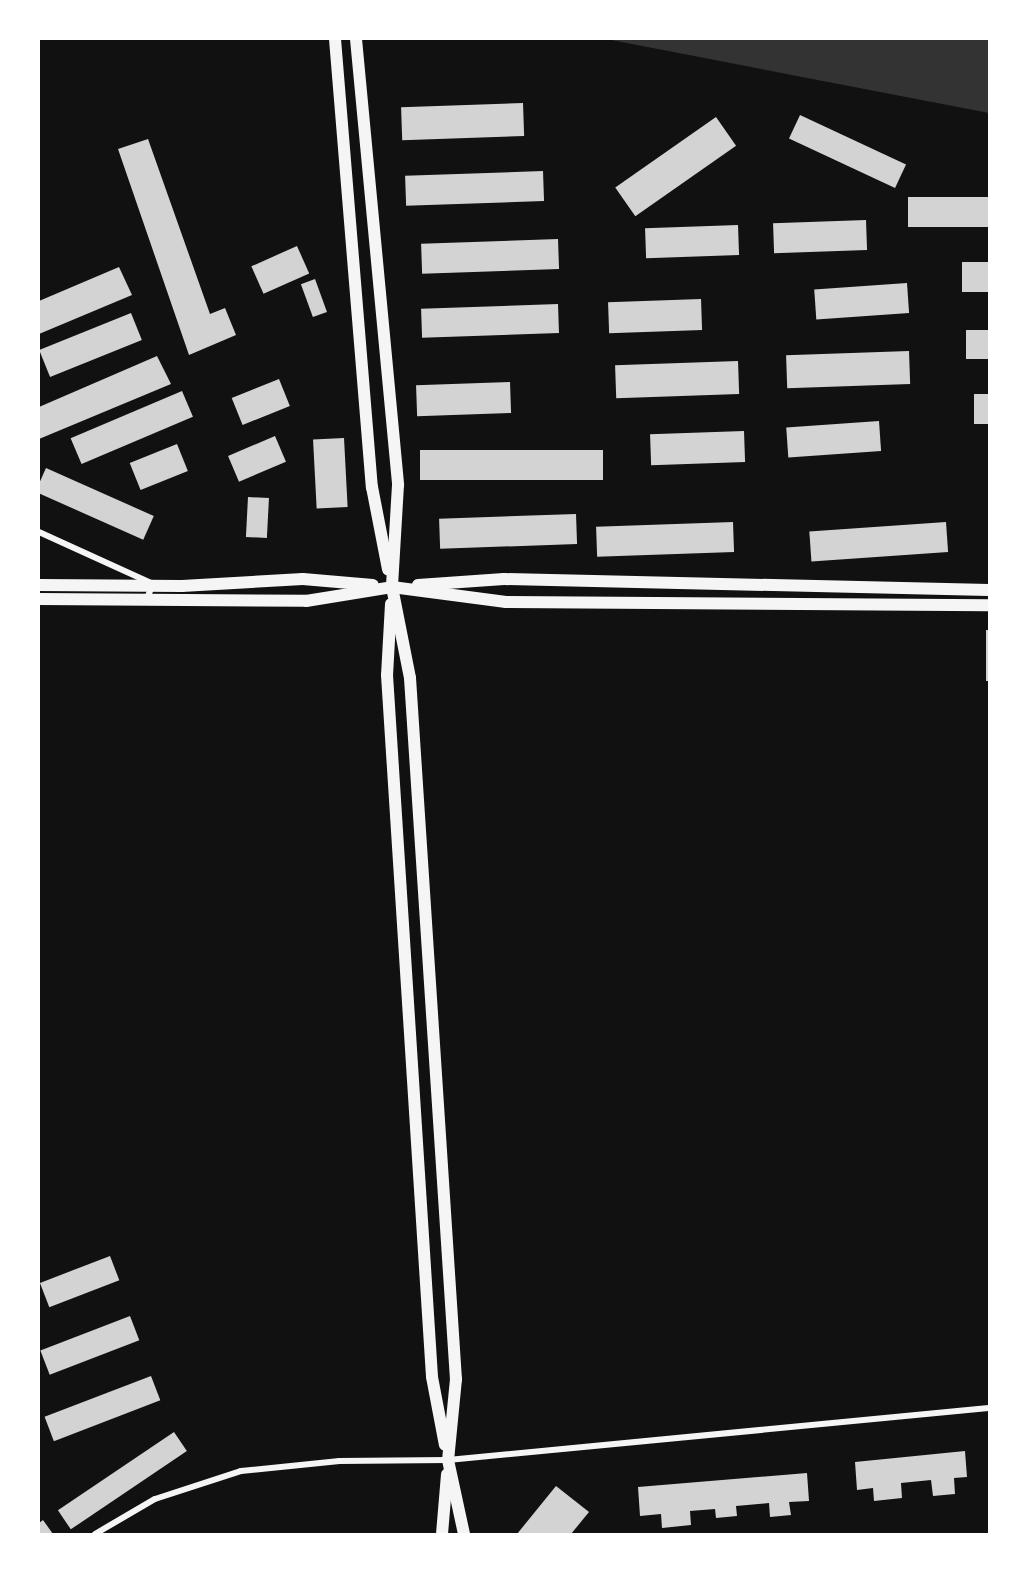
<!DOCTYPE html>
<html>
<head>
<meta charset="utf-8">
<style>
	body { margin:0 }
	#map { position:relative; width:1028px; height:1573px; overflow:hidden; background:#111; font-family:Overpass,sans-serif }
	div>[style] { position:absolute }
	.water>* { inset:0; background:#333 }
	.building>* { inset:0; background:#d3d3d3; transform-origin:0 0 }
	.minor>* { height:6px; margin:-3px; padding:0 3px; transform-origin:3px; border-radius:3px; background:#f5f5f5 }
	.secondary>* { height:12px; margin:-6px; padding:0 6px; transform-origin:6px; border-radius:6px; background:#f5f5f5 }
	span { translate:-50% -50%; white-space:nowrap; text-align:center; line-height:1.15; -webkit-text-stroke:6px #fff; paint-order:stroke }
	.frame { position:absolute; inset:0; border:40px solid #fff; pointer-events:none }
</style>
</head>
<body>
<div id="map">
	<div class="water">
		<i style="clip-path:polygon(606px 39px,989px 39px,989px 113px)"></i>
	</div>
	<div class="building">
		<i style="left:523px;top:103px;width:33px;height:122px;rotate:88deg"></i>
		<i style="left:800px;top:115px;width:117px;height:26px;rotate:25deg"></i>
		<i style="left:716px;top:117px;width:35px;height:123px;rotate:55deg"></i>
		<i style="clip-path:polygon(148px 139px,210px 314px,225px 308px,236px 335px,189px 355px,118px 149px)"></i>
		<i style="left:543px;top:171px;width:30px;height:138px;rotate:88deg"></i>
		<i style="left:989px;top:197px;width:30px;height:81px;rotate:90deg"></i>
		<i style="left:866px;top:220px;width:30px;height:93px;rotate:88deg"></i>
		<i style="left:738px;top:225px;width:30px;height:93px;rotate:88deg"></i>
		<i style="left:558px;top:239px;width:30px;height:137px;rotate:88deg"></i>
		<i style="left:297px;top:246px;width:30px;height:50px;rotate:66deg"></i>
		<i style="left:989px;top:262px;width:30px;height:27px;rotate:90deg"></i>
		<i style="clip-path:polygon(119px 267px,132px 295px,39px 334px,39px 301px)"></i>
		<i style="left:315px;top:279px;width:35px;height:15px;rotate:70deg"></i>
		<i style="left:907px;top:283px;width:30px;height:93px;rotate:86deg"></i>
		<i style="left:701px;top:299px;width:31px;height:93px;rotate:88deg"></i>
		<i style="left:558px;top:304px;width:29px;height:137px;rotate:88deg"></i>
		<i style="left:131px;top:313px;width:29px;height:99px;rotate:68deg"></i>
		<i style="left:989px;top:330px;width:29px;height:23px;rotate:90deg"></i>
		<i style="left:909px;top:351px;width:33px;height:123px;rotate:88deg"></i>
		<i style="clip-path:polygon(157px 356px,171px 384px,39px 439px,39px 407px)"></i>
		<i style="left:738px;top:361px;width:33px;height:123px;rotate:88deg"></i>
		<i style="left:279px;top:379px;width:29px;height:51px;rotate:68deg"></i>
		<i style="left:510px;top:382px;width:31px;height:94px;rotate:88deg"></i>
		<i style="left:182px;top:391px;width:28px;height:121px;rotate:67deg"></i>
		<i style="left:989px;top:394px;width:30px;height:15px;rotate:90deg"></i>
		<i style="left:879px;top:421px;width:30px;height:93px;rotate:86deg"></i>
		<i style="left:744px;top:431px;width:31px;height:94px;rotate:88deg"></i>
		<i style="left:275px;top:436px;width:28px;height:51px;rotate:67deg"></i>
		<i style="left:344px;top:438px;width:69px;height:31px;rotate:87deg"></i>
		<i style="left:177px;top:444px;width:29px;height:51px;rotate:68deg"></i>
		<i style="left:603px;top:450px;width:30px;height:183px;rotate:90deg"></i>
		<i style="left:46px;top:468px;width:118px;height:26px;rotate:24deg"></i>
		<i style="left:248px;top:497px;width:21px;height:40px;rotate:3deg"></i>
		<i style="left:576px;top:514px;width:30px;height:137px;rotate:88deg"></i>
		<i style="left:733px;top:522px;width:30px;height:137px;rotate:88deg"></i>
		<i style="left:946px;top:522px;width:30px;height:137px;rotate:86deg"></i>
		<i style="left:986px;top:630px;width:3px;height:51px"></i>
		<i style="left:110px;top:1256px;width:26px;height:75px;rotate:69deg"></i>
		<i style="left:130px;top:1316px;width:26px;height:96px;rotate:69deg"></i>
		<i style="left:151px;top:1376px;width:26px;height:114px;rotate:69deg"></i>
		<i style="left:174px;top:1432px;width:23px;height:140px;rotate:56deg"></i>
		<i style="clip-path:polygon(965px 1451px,967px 1477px,954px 1478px,955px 1494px,933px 1496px,931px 1480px,901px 1483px,902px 1498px,874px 1501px,873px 1488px,857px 1490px,855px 1462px)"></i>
		<i style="clip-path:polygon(807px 1473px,809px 1501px,789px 1502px,791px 1515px,770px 1517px,769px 1503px,736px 1506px,737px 1516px,716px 1518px,715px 1509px,690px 1511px,691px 1525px,662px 1528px,661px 1514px,640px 1516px,638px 1487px)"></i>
		<i style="clip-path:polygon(556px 1486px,589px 1512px,571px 1534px,517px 1534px)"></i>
		<i style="clip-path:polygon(43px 1520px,53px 1534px,39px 1534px,39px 1523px)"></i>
	</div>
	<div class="minor">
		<i style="left:39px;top:532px;width:125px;rotate:24.5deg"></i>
		<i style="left:153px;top:584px;width:15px;rotate:113deg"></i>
		<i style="left:95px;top:1534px;width:69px;rotate:-30.3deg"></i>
		<i style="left:155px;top:1499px;width:90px;rotate:-18deg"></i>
		<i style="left:241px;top:1471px;width:99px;rotate:-5.8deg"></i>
		<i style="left:339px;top:1461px;width:109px;rotate:-0.5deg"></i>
		<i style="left:448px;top:1460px;width:543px;rotate:-5.49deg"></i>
	</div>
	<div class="secondary">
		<i style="left:335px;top:39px;width:450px;rotate:85.3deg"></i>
		<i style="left:372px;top:487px;width:84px;rotate:79deg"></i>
		<i style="left:356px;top:39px;width:448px;rotate:84.6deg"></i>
		<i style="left:398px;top:485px;width:102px;rotate:93.4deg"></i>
		<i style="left:392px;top:587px;width:93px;rotate:78.8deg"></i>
		<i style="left:410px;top:678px;width:703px;rotate:86.25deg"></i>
		<i style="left:456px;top:1379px;width:81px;rotate:95.6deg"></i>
		<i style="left:448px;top:1460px;width:76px;rotate:77.8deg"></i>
		<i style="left:39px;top:585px;width:143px;rotate:0.4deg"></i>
		<i style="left:182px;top:586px;width:121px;rotate:-3.3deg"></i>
		<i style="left:303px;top:579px;width:70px;rotate:4.9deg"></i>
		<i style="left:418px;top:585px;width:86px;rotate:-4deg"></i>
		<i style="left:504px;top:579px;width:485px;rotate:1.3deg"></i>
		<i style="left:39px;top:599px;width:267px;rotate:0.4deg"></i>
		<i style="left:306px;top:601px;width:87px;rotate:-9.2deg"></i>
		<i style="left:392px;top:587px;width:115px;rotate:7.5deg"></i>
		<i style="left:506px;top:602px;width:483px;rotate:0.4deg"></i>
		<i style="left:391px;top:604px;width:71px;rotate:93.2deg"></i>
		<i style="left:387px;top:675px;width:703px;rotate:86.33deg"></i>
		<i style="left:432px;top:1377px;width:69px;rotate:79.2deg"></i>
		<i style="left:442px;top:1534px;width:60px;rotate:-85.2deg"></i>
	</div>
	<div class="frame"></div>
</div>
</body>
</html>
